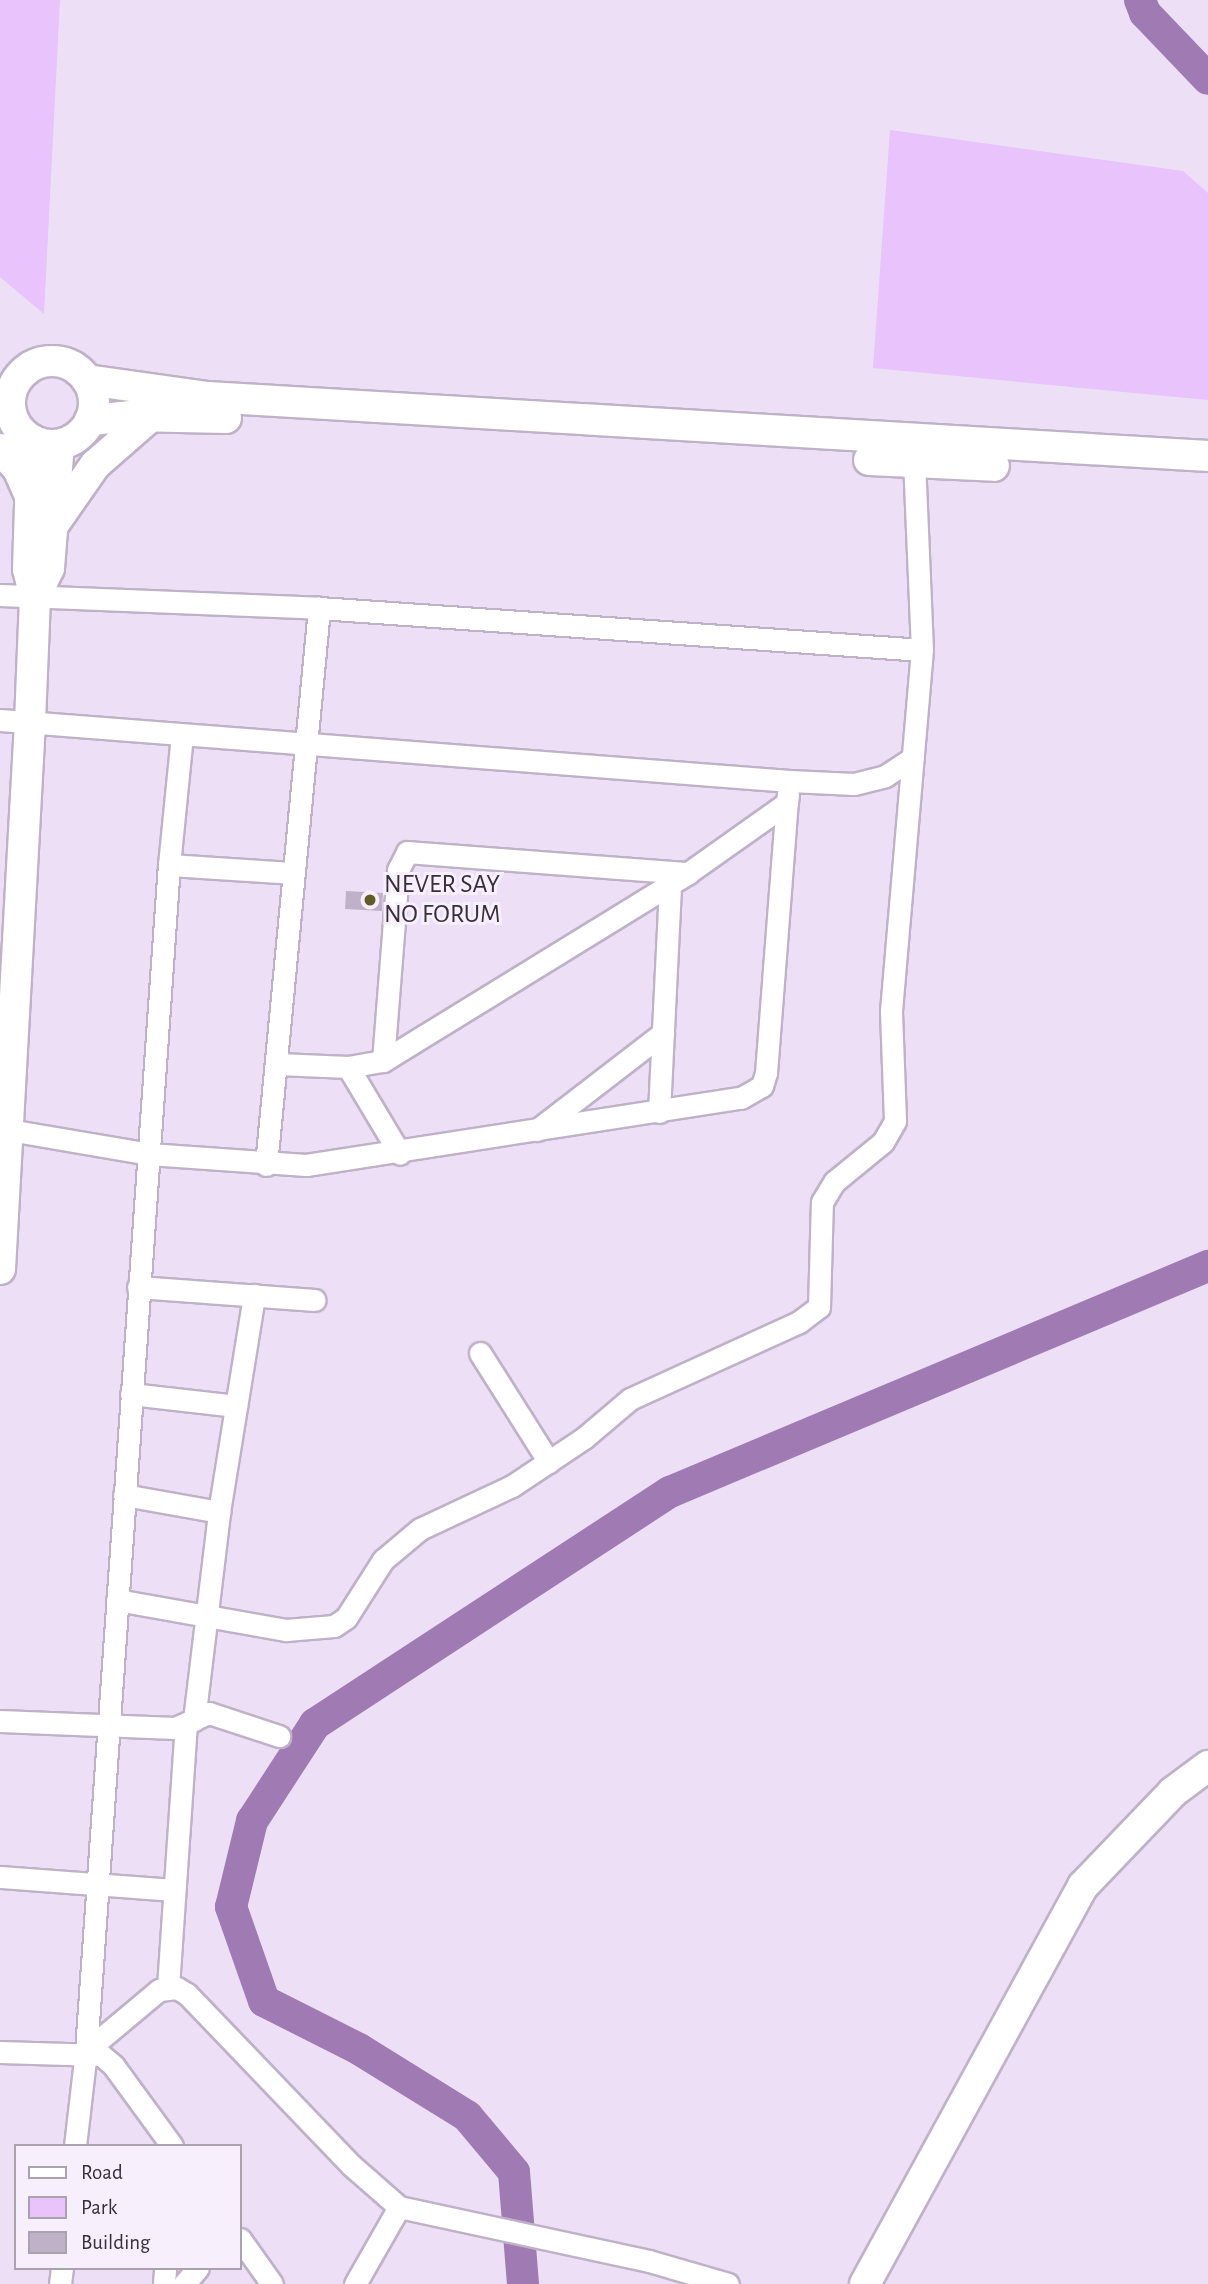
<!DOCTYPE html>
<html>
<head>
<meta charset="utf-8">
<style>
	body { margin:0 }
	#map { position:relative; width:1208px; height:2284px; overflow:hidden; background:#eddff6; font-family:"Alegreya Sans",sans-serif }
	div>[style] { position:absolute }
	.green>* { inset:0; background:#e8c3fc }
	.river>* { height:32px; margin:-16px; padding:0 16px; transform-origin:16px; border-radius:16px; background:#9f7ab3 }
	.building>* { inset:0; background:#bfb1c7; transform-origin:0 0 }
	.roads { filter:drop-shadow(2px 0 #bfb2c7) drop-shadow(-2px 0 #bfb2c7) drop-shadow(0 2px #bfb2c7) drop-shadow(0 -2px #bfb2c7) }
	.street>* { height:21px; margin:-10.5px; padding:0 10.5px; transform-origin:10.5px; border-radius:10.5px; background:#fff }
	.secondary>* { height:30px; margin:-15px; padding:0 15px; transform-origin:15px; border-radius:15px; background:#fff }
	.secondary>.ring { margin:-15px; padding:0; box-sizing:content-box; background:none; border:30px solid #fff; border-radius:50% }
	.dots>* { width:19px; height:19px; translate:-50% -50%; box-sizing:border-box; border:4px solid #f8effd; border-radius:50% }
	span { translate:-50% -50%; white-space:nowrap; text-align:center; line-height:1.15; -webkit-text-stroke:6px #f8effd; paint-order:stroke }
	.poi-label { font-size:26px; color:#363139 }
	.left { translate:0 -50%; text-align:left }
	.legend { position:absolute; left:14px; top:2144px; width:228px; height:126px; box-sizing:border-box; background:#f8effd; border:2px solid #aaa3af; margin:0; padding:9px 12px; list-style:none; font-size:21px; color:#363139 }
	.legend li { display:flex; align-items:center; gap:14px; height:35px }
	.legend b { width:35px; border:2px solid #aaa3af }
</style>
</head>
<body>
<div id="map">
	<div class="green">
		<i style="clip-path:polygon(0 0,60px 0,44px 314px,0 277px)"></i>
		<i style="clip-path:polygon(890px 130px,1183px 171px,1208px 193px,1208px 400px,873px 368px)"></i>
	</div>
	<div class="river">
		<i style="left:1140px;top:0;width:14px;rotate:69deg"></i>
		<i style="left:1145px;top:13px;width:91px;rotate:46.3deg"></i>
		<i style="left:523px;top:2284px;width:112px;rotate:-94.6deg"></i>
		<i style="left:514px;top:2172px;width:73px;rotate:-130deg"></i>
		<i style="left:467px;top:2116px;width:127px;rotate:-148.2deg"></i>
		<i style="left:359px;top:2049px;width:106px;rotate:-153.2deg"></i>
		<i style="left:264px;top:2001px;width:100px;rotate:-109.3deg"></i>
		<i style="left:231px;top:1907px;width:89px;rotate:-76.3deg"></i>
		<i style="left:252px;top:1821px;width:116px;rotate:-57deg"></i>
		<i style="left:315px;top:1724px;width:424px;rotate:-33.2deg"></i>
		<i style="left:670px;top:1492px;width:584px;rotate:-22.79deg"></i>
	</div>
	<div class="building">
		<i style="left:346px;top:891px;width:37px;height:18px;rotate:3deg"></i>
	</div>
	<div class="roads">
		<div class="street">
			<i style="left:0;top:595px;width:319px;rotate:2.3deg"></i>
			<i style="left:319px;top:608px;width:604px;rotate:3.98deg"></i>
			<i style="left:0;top:720px;width:792px;rotate:4.42deg"></i>
			<i style="left:790px;top:781px;width:64px;rotate:2.7deg"></i>
			<i style="left:854px;top:784px;width:32px;rotate:-14deg"></i>
			<i style="left:885px;top:776px;width:33px;rotate:-33deg"></i>
			<i style="left:169px;top:865px;width:123px;rotate:3.7deg"></i>
			<i style="left:383px;top:1061px;width:192px;rotate:-85.5deg"></i>
			<i style="left:398px;top:870px;width:20px;rotate:-63deg"></i>
			<i style="left:407px;top:852px;width:282px;rotate:4.3deg"></i>
			<i style="left:278px;top:1064px;width:70px;rotate:2.5deg"></i>
			<i style="left:348px;top:1067px;width:36px;rotate:-10deg"></i>
			<i style="left:383px;top:1061px;width:358px;rotate:-31.6deg"></i>
			<i style="left:688px;top:873px;width:121px;rotate:-35.3deg"></i>
			<i style="left:787px;top:803px;width:9px;rotate:-84deg"></i>
			<i style="left:348px;top:1067px;width:101px;rotate:59.1deg"></i>
			<i style="left:659px;top:1112px;width:228px;rotate:-87.2deg"></i>
			<i style="left:9px;top:1130px;width:142px;rotate:9.7deg"></i>
			<i style="left:149px;top:1154px;width:157px;rotate:4deg"></i>
			<i style="left:306px;top:1165px;width:440px;rotate:-8.8deg"></i>
			<i style="left:741px;top:1098px;width:24px;rotate:-30deg"></i>
			<i style="left:762px;top:1086px;width:14px;rotate:-73deg"></i>
			<i style="left:766px;top:1073px;width:271px;rotate:-85.6deg"></i>
			<i style="left:537px;top:1130px;width:159px;rotate:-37.6deg"></i>
			<i style="left:266px;top:1165px;width:560px;rotate:-84.56deg"></i>
			<i style="left:138px;top:1287px;width:177px;rotate:4.2deg"></i>
			<i style="left:480px;top:1353px;width:129px;rotate:57.7deg"></i>
			<i style="left:131px;top:1394px;width:106px;rotate:6.5deg"></i>
			<i style="left:124px;top:1495px;width:97px;rotate:10.1deg"></i>
			<i style="left:117px;top:1600px;width:172px;rotate:10.1deg"></i>
			<i style="left:286px;top:1630px;width:48px;rotate:-4.8deg"></i>
			<i style="left:334px;top:1626px;width:14px;rotate:-34deg"></i>
			<i style="left:346px;top:1618px;width:69px;rotate:-57.5deg"></i>
			<i style="left:383px;top:1560px;width:48px;rotate:-40deg"></i>
			<i style="left:420px;top:1529px;width:102px;rotate:-25.1deg"></i>
			<i style="left:512px;top:1486px;width:87px;rotate:-33.7deg"></i>
			<i style="left:584px;top:1438px;width:60px;rotate:-40.3deg"></i>
			<i style="left:630px;top:1399px;width:186px;rotate:-24.5deg"></i>
			<i style="left:799px;top:1322px;width:25px;rotate:-37deg"></i>
			<i style="left:819px;top:1307px;width:105px;rotate:-88.4deg"></i>
			<i style="left:822px;top:1202px;width:23px;rotate:-59deg"></i>
			<i style="left:834px;top:1182px;width:63px;rotate:-39.2deg"></i>
			<i style="left:883px;top:1142px;width:24px;rotate:-60deg"></i>
			<i style="left:895px;top:1121px;width:110px;rotate:-92.1deg"></i>
			<i style="left:891px;top:1011px;width:362px;rotate:-85.1deg"></i>
			<i style="left:922px;top:650px;width:187px;rotate:-92.4deg"></i>
			<i style="left:194px;top:1720px;width:209px;rotate:-83.1deg"></i>
			<i style="left:219px;top:1512px;width:220px;rotate:-80.8deg"></i>
			<i style="left:0;top:1721px;width:175px;rotate:2.3deg"></i>
			<i style="left:175px;top:1728px;width:37px;rotate:-24deg"></i>
			<i style="left:209px;top:1713px;width:74px;rotate:18.2deg"></i>
			<i style="left:0;top:1877px;width:174px;rotate:4.3deg"></i>
			<i style="left:168px;top:1987px;width:263px;rotate:-86.1deg"></i>
			<i style="left:86px;top:2051px;width:95px;rotate:-39.9deg"></i>
			<i style="left:159px;top:1990px;width:18px;rotate:-6deg"></i>
			<i style="left:177px;top:1988px;width:12px;rotate:31deg"></i>
			<i style="left:187px;top:1994px;width:237px;rotate:46.2deg"></i>
			<i style="left:351px;top:2165px;width:64px;rotate:41.2deg"></i>
			<i style="left:399px;top:2207px;width:89px;rotate:119.7deg"></i>
			<i style="left:0;top:2052px;width:101px;rotate:1.7deg"></i>
			<i style="left:101px;top:2055px;width:16px;rotate:40deg"></i>
			<i style="left:113px;top:2065px;width:100px;rotate:53.9deg"></i>
			<i style="left:75px;top:2146px;width:96px;rotate:-83.4deg"></i>
			<i style="left:86px;top:2051px;width:1189px;rotate:-86deg"></i>
			<i style="left:169px;top:865px;width:131px;rotate:-84.3deg"></i>
			<i style="left:399px;top:2207px;width:256px;rotate:12.2deg"></i>
			<i style="left:649px;top:2261px;width:82px;rotate:16.2deg"></i>
			<i style="left:240px;top:2239px;width:55px;rotate:54.6deg"></i>
			<i style="left:60px;top:2284px;width:16px;rotate:-83deg"></i>
			<i style="left:164px;top:2284px;width:16px;rotate:-86deg"></i>
			<i style="left:184px;top:2284px;width:21px;rotate:-49deg"></i>
		</div>
		<div class="secondary">
			<i class="ring" style="left:10px;top:361px;width:54px;height:54px"></i>
			<i style="left:87px;top:380px;width:122px;rotate:8deg"></i>
			<i style="left:208px;top:397px;width:1002px;rotate:3.38deg"></i>
			<i style="left:90px;top:420px;width:42px;rotate:-5.4deg"></i>
			<i style="left:132px;top:416px;width:94px;rotate:1.2deg"></i>
			<i style="left:0;top:449px;width:27px;rotate:48deg"></i>
			<i style="left:18px;top:469px;width:30px;rotate:66deg"></i>
			<i style="left:869px;top:460px;width:125px;rotate:2.7deg"></i>
			<i style="left:54px;top:524px;width:72px;rotate:-55.2deg"></i>
			<i style="left:95px;top:465px;width:74px;rotate:-41.2deg"></i>
			<i style="left:35px;top:597px;width:32px;rotate:-64deg"></i>
			<i style="left:49px;top:568px;width:123px;rotate:-85.4deg"></i>
			<i style="left:0;top:1269px;width:548px;rotate:-86.86deg"></i>
			<i style="left:30px;top:722px;width:125px;rotate:-87.7deg"></i>
			<i style="left:35px;top:597px;width:29px;rotate:-104deg"></i>
			<i style="left:28px;top:569px;width:129px;rotate:-88.2deg"></i>
			<i style="left:865px;top:2284px;width:454px;rotate:-61.3deg"></i>
			<i style="left:1083px;top:1886px;width:130px;rotate:-46.2deg"></i>
			<i style="left:1173px;top:1792px;width:44px;rotate:-36.6deg"></i>
		</div>
	</div>
	<div class="dots">
		<i style="left:370px;top:900px;background:#615c28"></i>
	</div>
	<div class="poi-label">
		<span class="left" style="left:384px;top:900px">NEVER SAY<br>NO FORUM</span>
	</div>
	<ul class="legend">
	<li><b style="height:9px;background:#fff"></b>Road</li>
	<li><b style="height:19px;background:#e8c3fc"></b>Park</li>
	<li><b style="height:19px;background:#bfb1c7"></b>Building</li>
	</ul>
</div>
</body>
</html>
